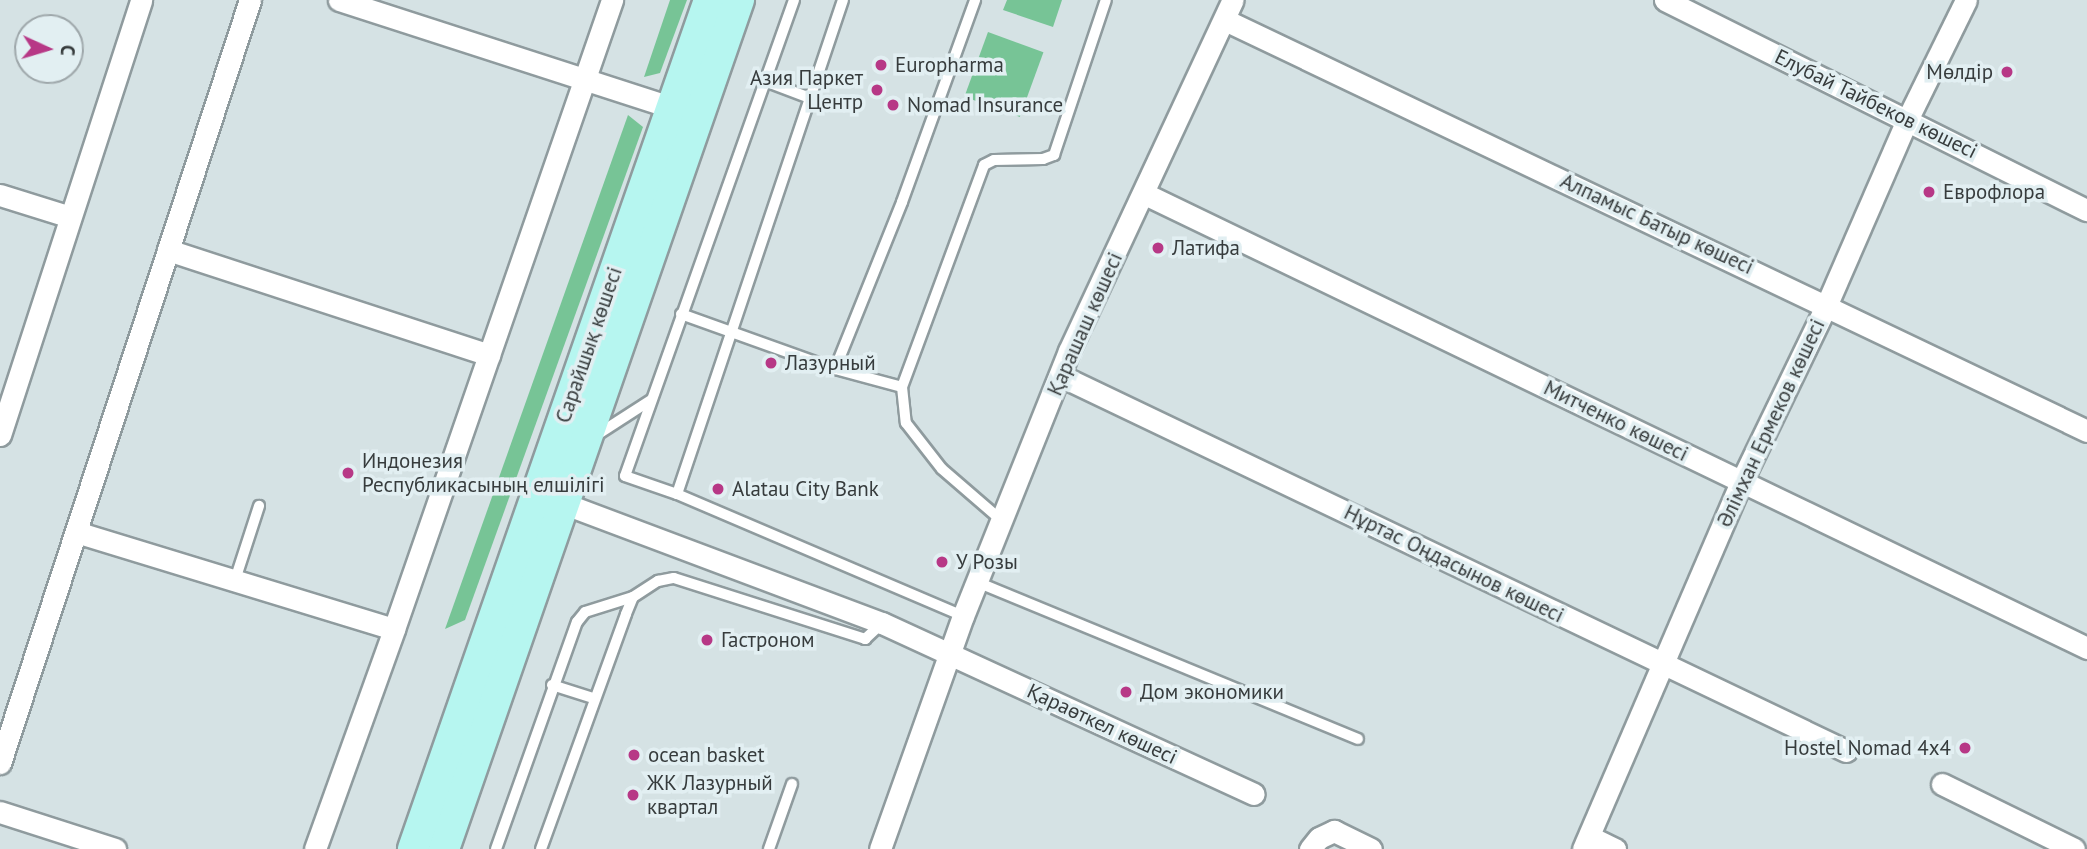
<!DOCTYPE html>
<html>
<head>
<meta charset="utf-8">
<style>
	body { margin:0 }
	#map { position:relative; width:2087px; height:849px; overflow:hidden; background:#d5e2e4; font-family:"PT Sans",sans-serif }
	div>[style] { position:absolute }
	.green>* { inset:0; background:#77c496; transform-origin:0 0 }
	.roads { filter:drop-shadow(2px 0 #8f9b9e) drop-shadow(-2px 0 #8f9b9e) drop-shadow(0 2px #8f9b9e) drop-shadow(0 -2px #8f9b9e) }
	.lane>* { height:10px; margin:-5px; padding:0 5px; transform-origin:5px; border-radius:5px; background:#fff }
	.street>* { height:21px; margin:-10.5px; padding:0 10.5px; transform-origin:10.5px; border-radius:10.5px; background:#fff }
	.secondary>* { height:30px; margin:-15px; padding:0 15px; transform-origin:15px; border-radius:15px; background:#b6f6f0 }
	.dots>* { width:19px; height:19px; translate:-50% -50%; box-sizing:border-box; border:4px solid #e2eff2; border-radius:50% }
	span { translate:-50% -50%; white-space:nowrap; text-align:center; line-height:1.15; -webkit-text-stroke:7px #e2eff2; paint-order:stroke }
	.poi-label { font-size:21px; color:#373c3d }
	.left { translate:0 -50%; text-align:left }
	.right { translate:-100% -50%; text-align:right }
	.street-label { font-size:21px; color:#373c3d }
	.north { position:absolute; left:14px; top:14px; width:70px; height:70px; box-sizing:border-box; background:#e2eff2; border:2px solid #9ea7aa; border-radius:50%; rotate:94deg; font-size:19px; font-weight:700; line-height:28px; text-align:center; color:#373c3d }
	.north::after { content:''; display:block; margin:auto; width:24px; height:32px; background:#b73886; clip-path:polygon(50% 0,100% 100%,50% 72%,0 100%) }
</style>
</head>
<body>
<div id="map">
	<div class="green">
		<i style="clip-path:polygon(670px 0,687px 0,660px 73px,644px 77px)"></i>
		<i style="clip-path:polygon(1007px 0,1062px 0,1053px 27px,1003px 10px)"></i>
		<i style="left:988px;top:32px;width:59px;height:69px;rotate:20deg"></i>
		<i style="clip-path:polygon(628px 115px,643px 127px,465px 620px,445px 629px)"></i>
	</div>
	<div class="roads">
		<div class="lane">
			<i style="left:794px;top:0;width:505px;rotate:109.55deg"></i>
			<i style="left:625px;top:476px;width:55px;rotate:19.1deg"></i>
			<i style="left:677px;top:494px;width:521px;rotate:-71.43deg"></i>
			<i style="left:765px;top:81px;width:48px;rotate:20.7deg"></i>
			<i style="left:681px;top:314px;width:164px;rotate:19.7deg"></i>
			<i style="left:835px;top:369px;width:69px;rotate:15deg"></i>
			<i style="left:902px;top:387px;width:36px;rotate:84deg"></i>
			<i style="left:906px;top:423px;width:58px;rotate:52deg"></i>
			<i style="left:942px;top:469px;width:78px;rotate:40.8deg"></i>
			<i style="left:835px;top:369px;width:180px;rotate:-68.1deg"></i>
			<i style="left:902px;top:202px;width:215px;rotate:-70.1deg"></i>
			<i style="left:902px;top:387px;width:237px;rotate:-69.7deg"></i>
			<i style="left:984px;top:165px;width:11px;rotate:-27deg"></i>
			<i style="left:994px;top:160px;width:49px;rotate:-1.2deg"></i>
			<i style="left:1043px;top:159px;width:12px;rotate:-20deg"></i>
			<i style="left:1054px;top:155px;width:163px;rotate:-71.5deg"></i>
			<i style="left:592px;top:438px;width:70px;rotate:-32.8deg"></i>
			<i style="left:677px;top:494px;width:311px;rotate:23.1deg"></i>
			<i style="left:235px;top:580px;width:78px;rotate:-72deg"></i>
			<i style="left:977px;top:582px;width:412px;rotate:22.4deg"></i>
			<i style="left:552px;top:685px;width:43px;rotate:17.6deg"></i>
			<i style="left:496px;top:849px;width:241px;rotate:-70.4deg"></i>
			<i style="left:577px;top:622px;width:13px;rotate:-51deg"></i>
			<i style="left:585px;top:612px;width:50px;rotate:-17.4deg"></i>
			<i style="left:541px;top:849px;width:250px;rotate:-70.1deg"></i>
			<i style="left:626px;top:614px;width:18px;rotate:-68deg"></i>
			<i style="left:633px;top:597px;width:30px;rotate:-33deg"></i>
			<i style="left:658px;top:581px;width:16px;rotate:-11deg"></i>
			<i style="left:674px;top:578px;width:201px;rotate:17.7deg"></i>
			<i style="left:865px;top:639px;width:23px;rotate:-43deg"></i>
			<i style="left:769px;top:849px;width:69px;rotate:-70.5deg"></i>
		</div>
		<div class="street">
			<i style="left:339px;top:0;width:349px;rotate:17.9deg"></i>
			<i style="left:1665px;top:0;width:471px;rotate:26.5deg"></i>
			<i style="left:1225px;top:20px;width:955px;rotate:25.49deg"></i>
			<i style="left:1145px;top:194px;width:1046px;rotate:25.73deg"></i>
			<i style="left:0;top:195px;width:73px;rotate:17.4deg"></i>
			<i style="left:168px;top:250px;width:338px;rotate:18.1deg"></i>
			<i style="left:1061px;top:376px;width:870px;rotate:25.53deg"></i>
			<i style="left:0;top:435px;width:457px;rotate:-72deg"></i>
			<i style="left:565px;top:504px;width:339px;rotate:20.6deg"></i>
			<i style="left:882px;top:623px;width:409px;rotate:24.7deg"></i>
			<i style="left:76px;top:532px;width:332px;rotate:17deg"></i>
			<i style="left:0;top:763px;width:803px;rotate:-71.86deg"></i>
			<i style="left:1942px;top:784px;width:147px;rotate:26.2deg"></i>
			<i style="left:0;top:812px;width:121px;rotate:17.8deg"></i>
			<i style="left:1590px;top:837px;width:28px;rotate:26deg"></i>
			<i style="left:315px;top:849px;width:234px;rotate:-70.2deg"></i>
			<i style="left:394px;top:629px;width:666px;rotate:-70.88deg"></i>
			<i style="left:880px;top:849px;width:247px;rotate:-70.4deg"></i>
			<i style="left:963px;top:616px;width:285px;rotate:-68.2deg"></i>
			<i style="left:1069px;top:351px;width:387px;rotate:-65deg"></i>
			<i style="left:1310px;top:849px;width:14px;rotate:-51deg"></i>
			<i style="left:1319px;top:838px;width:17px;rotate:-25deg"></i>
			<i style="left:1334px;top:831px;width:41px;rotate:25.9deg"></i>
			<i style="left:1583px;top:849px;width:400px;rotate:-66.7deg"></i>
			<i style="left:1741px;top:482px;width:198px;rotate:-64.2deg"></i>
			<i style="left:1827px;top:304px;width:203px;rotate:-66.5deg"></i>
			<i style="left:1908px;top:118px;width:131px;rotate:-63.8deg"></i>
		</div>
		<div class="secondary">
			<i style="left:413px;top:849px;width:899px;rotate:-70.78deg"></i>
			<i style="left:444px;top:849px;width:899px;rotate:-70.84deg"></i>
		</div>
	</div>
	<div class="dots">
		<i style="left:881px;top:65px;background:#b73886"></i>
		<i style="left:2007px;top:72px;background:#b73886"></i>
		<i style="left:877px;top:90px;background:#b73886"></i>
		<i style="left:893px;top:105px;background:#b73886"></i>
		<i style="left:1929px;top:192px;background:#b73886"></i>
		<i style="left:1158px;top:248px;background:#b73886"></i>
		<i style="left:771px;top:363px;background:#b73886"></i>
		<i style="left:348px;top:473px;background:#b73886"></i>
		<i style="left:718px;top:489px;background:#b73886"></i>
		<i style="left:942px;top:562px;background:#b73886"></i>
		<i style="left:707px;top:640px;background:#b73886"></i>
		<i style="left:1126px;top:692px;background:#b73886"></i>
		<i style="left:1965px;top:748px;background:#b73886"></i>
		<i style="left:634px;top:755px;background:#b73886"></i>
		<i style="left:633px;top:795px;background:#b73886"></i>
	</div>
	<div class="poi-label">
		<span class="left" style="left:895px;top:65px">Europharma</span>
		<span class="right" style="left:1993px;top:72px">Мөлдір</span>
		<span class="right" style="left:863px;top:90px">Азия Паркет<br>Центр</span>
		<span class="left" style="left:907px;top:105px">Nomad Insurance</span>
		<span class="left" style="left:1943px;top:192px">Еврофлора</span>
		<span class="left" style="left:1172px;top:248px">Латифа</span>
		<span class="left" style="left:785px;top:363px">Лазурный</span>
		<span class="left" style="left:362px;top:473px">Индонезия<br>Республикасының елшілігі</span>
		<span class="left" style="left:732px;top:489px">Alatau City Bank</span>
		<span class="left" style="left:956px;top:562px">У Розы</span>
		<span class="left" style="left:721px;top:640px">Гастроном</span>
		<span class="left" style="left:1140px;top:692px">Дом экономики</span>
		<span class="right" style="left:1951px;top:748px">Hostel Nomad 4x4</span>
		<span class="left" style="left:648px;top:755px">ocean basket</span>
		<span class="left" style="left:647px;top:795px">ЖК Лазурный<br>квартал</span>
	</div>
	<div class="street-label">
		<span style="left:1876px;top:104px;rotate:26deg">Елубай Тайбеков көшесі</span>
		<span style="left:1657px;top:224px;rotate:25deg">Алпамыс Батыр көшесі</span>
		<span style="left:1085px;top:324px;rotate:-66deg">Қарашаш көшесі</span>
		<span style="left:589px;top:345px;rotate:-71deg">Сарайшық көшесі</span>
		<span style="left:1616px;top:421px;rotate:26deg">Митченко көшесі</span>
		<span style="left:1771px;top:423px;rotate:-65deg">Әлімхан Ермеков көшесі</span>
		<span style="left:1454px;top:564px;rotate:26deg">Нұртас Оңдасынов көшесі</span>
		<span style="left:1102px;top:724px;rotate:25deg">Қараөткел көшесі</span>
	</div>
	<div class="north">С</div>
</div>
</body>
</html>
